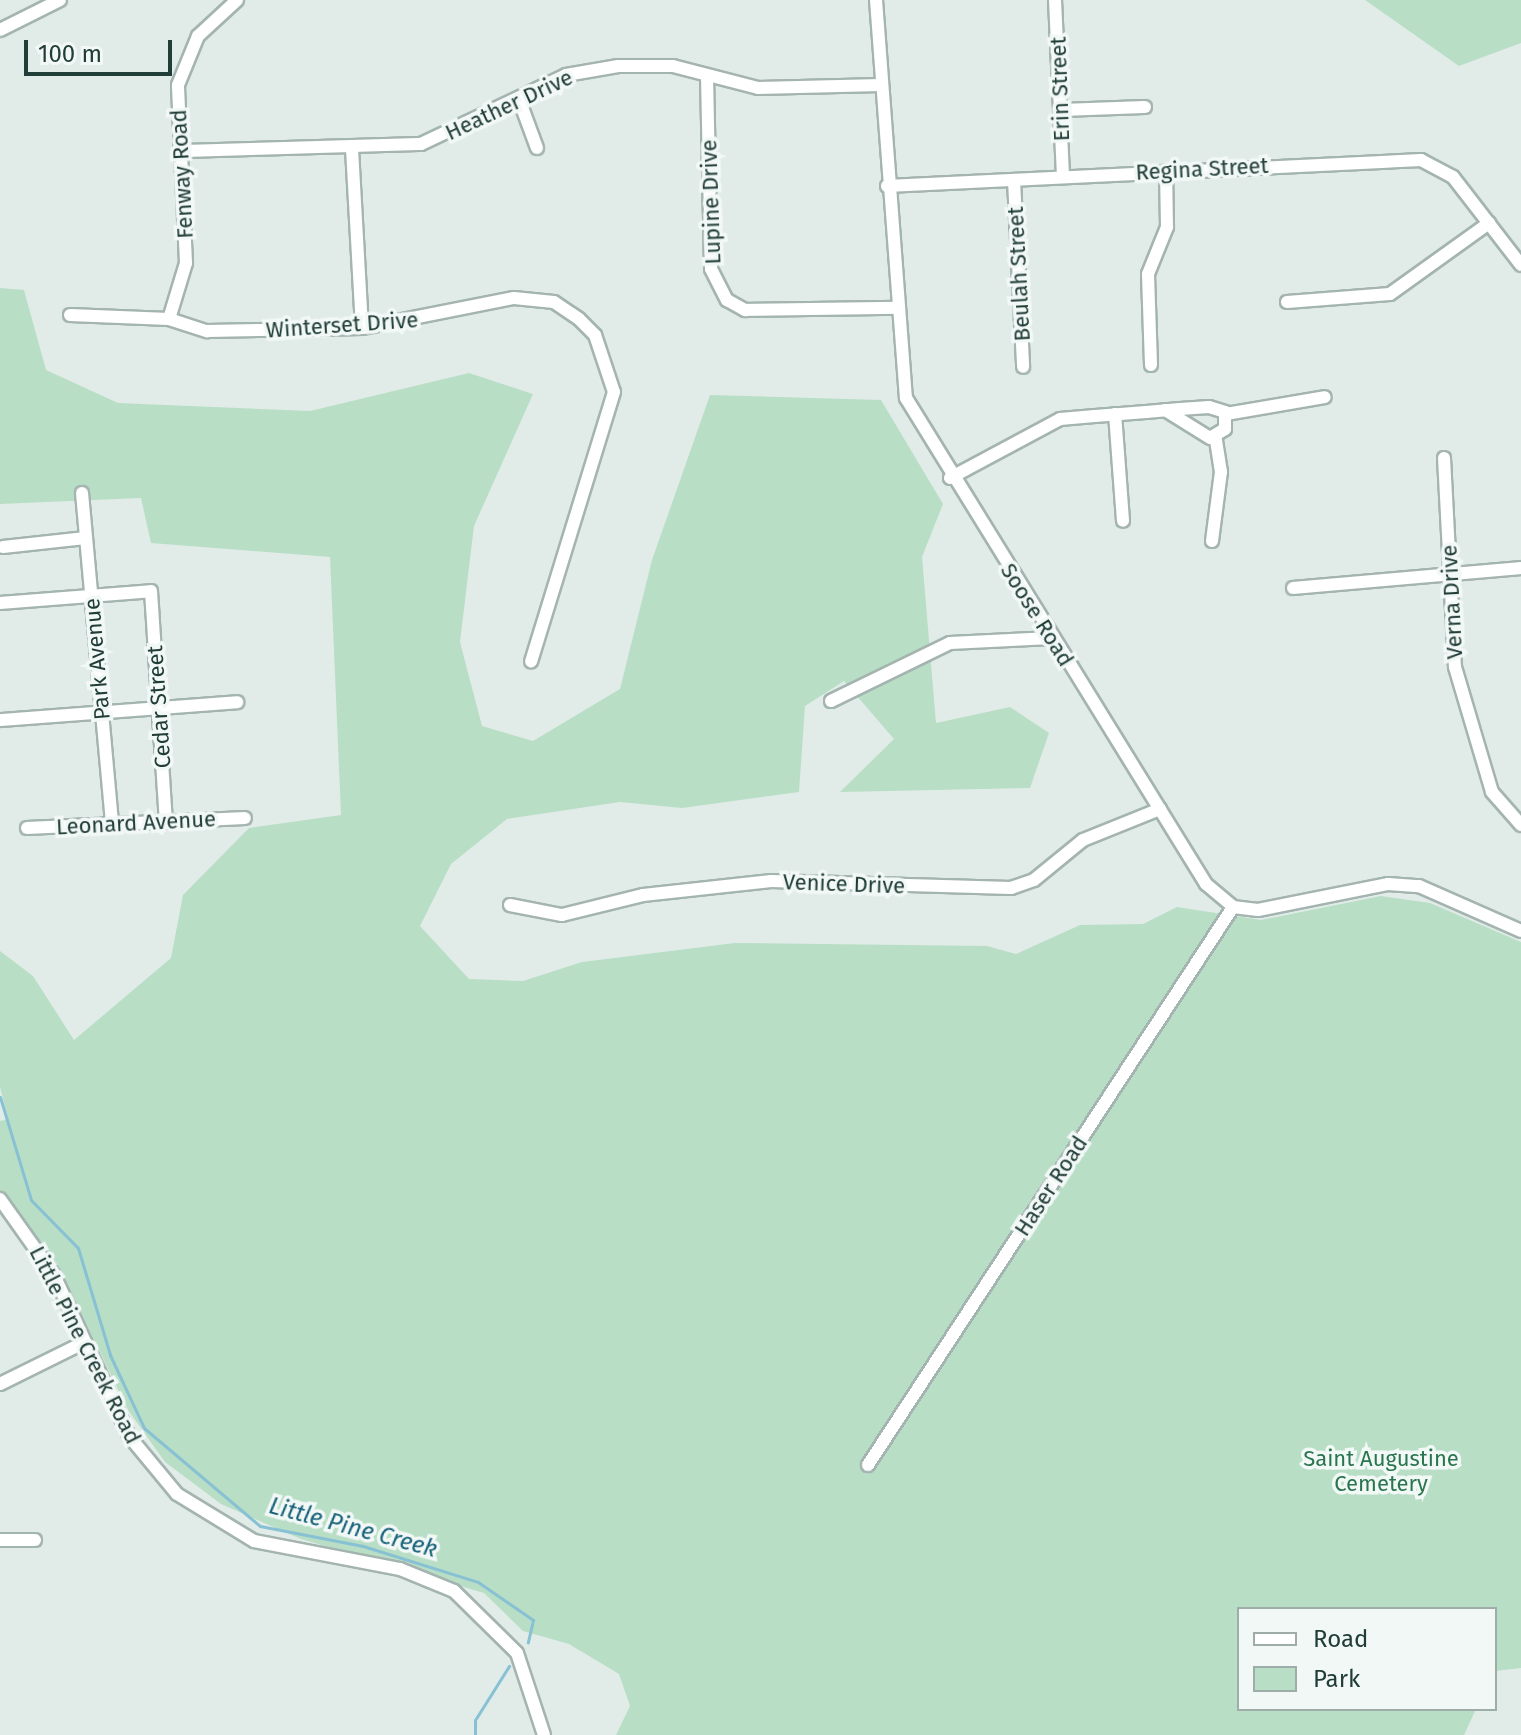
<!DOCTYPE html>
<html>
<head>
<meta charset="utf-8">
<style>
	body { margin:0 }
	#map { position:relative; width:1521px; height:1735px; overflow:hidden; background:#e1ece8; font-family:"Fira Sans",sans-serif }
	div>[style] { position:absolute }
	.green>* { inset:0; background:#b9dec6 }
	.stream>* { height:3px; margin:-1.5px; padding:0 1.5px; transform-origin:1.5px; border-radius:1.5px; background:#87c1d3 }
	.roads { filter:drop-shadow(2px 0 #a4b4b0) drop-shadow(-2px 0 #a4b4b0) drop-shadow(0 2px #a4b4b0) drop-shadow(0 -2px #a4b4b0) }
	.minor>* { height:12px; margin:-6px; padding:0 6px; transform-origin:6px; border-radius:6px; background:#fff }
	span { translate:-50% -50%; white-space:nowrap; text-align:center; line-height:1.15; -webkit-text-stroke:7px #f2f8f6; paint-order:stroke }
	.street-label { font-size:22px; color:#213d38 }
	.park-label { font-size:22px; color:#29764e }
	.water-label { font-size:24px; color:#19627b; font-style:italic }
	.legend { position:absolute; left:1237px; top:1607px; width:260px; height:104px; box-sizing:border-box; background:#f2f8f6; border:2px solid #9eadaa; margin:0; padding:10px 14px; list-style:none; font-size:24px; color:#213d38 }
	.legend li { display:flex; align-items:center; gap:16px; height:40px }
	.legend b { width:40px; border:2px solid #9eadaa }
	.scale { position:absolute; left:24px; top:40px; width:148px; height:36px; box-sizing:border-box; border:4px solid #213d38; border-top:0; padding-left:10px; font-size:24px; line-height:28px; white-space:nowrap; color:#213d38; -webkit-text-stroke:6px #f2f8f6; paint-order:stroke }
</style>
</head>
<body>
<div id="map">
	<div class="green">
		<i style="clip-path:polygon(1365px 0,1521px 0,1521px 43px,1459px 66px)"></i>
		<i style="clip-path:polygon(0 288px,24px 290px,46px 370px,118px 403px,310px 411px,469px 373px,533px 394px,474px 526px,460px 642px,482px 726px,533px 741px,620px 689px,652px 560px,710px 395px,881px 400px,943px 504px,922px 557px,936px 723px,1010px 707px,1049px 733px,1030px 788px,840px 792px,894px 739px,844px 681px,805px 706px,799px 792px,682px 808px,620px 802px,507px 819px,451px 864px,420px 926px,469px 979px,523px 981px,582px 962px,735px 943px,987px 946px,1016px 954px,1080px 925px,1143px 924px,1177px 907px,1261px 920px,1381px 896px,1430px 903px,1521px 942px,1521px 1668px,1495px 1671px,1495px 1609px,1239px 1609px,1239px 1709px,1476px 1709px,1464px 1735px,616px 1735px,630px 1706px,619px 1674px,569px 1644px,523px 1631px,484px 1593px,301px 1539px,221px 1504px,165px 1462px,128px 1410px,57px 1263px,0 1193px,0 1121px,8px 1119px,0 1087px,0 951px,33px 976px,74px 1040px,171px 958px,183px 895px,249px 828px,341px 815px,330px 557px,151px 543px,141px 498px,0 504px)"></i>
	</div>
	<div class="stream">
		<i style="left:0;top:1097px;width:108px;rotate:73.2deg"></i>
		<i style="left:31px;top:1200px;width:67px;rotate:45.6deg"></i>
		<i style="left:78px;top:1248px;width:112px;rotate:73.3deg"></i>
		<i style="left:110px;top:1355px;width:81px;rotate:65deg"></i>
		<i style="left:144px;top:1428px;width:152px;rotate:40.2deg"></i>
		<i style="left:260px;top:1526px;width:105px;rotate:11deg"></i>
		<i style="left:363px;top:1546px;width:121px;rotate:17.4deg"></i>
		<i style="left:478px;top:1582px;width:67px;rotate:34.6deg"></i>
		<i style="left:533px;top:1620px;width:23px;rotate:103deg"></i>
		<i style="left:475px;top:1735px;width:15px;rotate:-90deg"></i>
		<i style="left:475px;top:1720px;width:64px;rotate:-57.8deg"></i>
	</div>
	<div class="roads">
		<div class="minor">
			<i style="left:876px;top:0;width:399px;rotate:85.7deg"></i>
			<i style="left:906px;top:398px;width:571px;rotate:58.31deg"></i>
			<i style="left:1206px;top:884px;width:35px;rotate:40deg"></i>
			<i style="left:1233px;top:907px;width:25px;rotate:7deg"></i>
			<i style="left:1258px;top:910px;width:133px;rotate:-11.3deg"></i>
			<i style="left:1388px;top:884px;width:31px;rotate:4deg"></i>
			<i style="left:1419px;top:886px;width:111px;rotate:23.8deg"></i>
			<i style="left:1055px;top:0;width:177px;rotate:87.4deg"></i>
			<i style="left:0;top:30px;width:67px;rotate:-26.6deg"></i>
			<i style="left:707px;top:76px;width:193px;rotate:88.8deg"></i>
			<i style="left:711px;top:269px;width:35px;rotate:63deg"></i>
			<i style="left:727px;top:300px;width:21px;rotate:29deg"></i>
			<i style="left:745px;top:310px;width:149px;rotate:-0.8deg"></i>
			<i style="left:520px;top:102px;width:49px;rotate:69.7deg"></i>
			<i style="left:1061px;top:110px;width:84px;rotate:-2deg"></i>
			<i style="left:352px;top:149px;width:179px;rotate:86.8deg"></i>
			<i style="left:182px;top:151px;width:239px;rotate:-1.7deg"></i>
			<i style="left:421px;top:144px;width:161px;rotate:-25.4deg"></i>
			<i style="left:566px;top:75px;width:53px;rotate:-9.8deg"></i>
			<i style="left:618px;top:66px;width:55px"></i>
			<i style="left:673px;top:66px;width:88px;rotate:14.5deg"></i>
			<i style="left:758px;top:88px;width:123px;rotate:-1.4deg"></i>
			<i style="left:1014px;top:180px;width:187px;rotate:87.2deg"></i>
			<i style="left:887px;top:186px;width:535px;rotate:-2.79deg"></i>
			<i style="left:1421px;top:160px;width:36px;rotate:28deg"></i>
			<i style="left:1453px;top:177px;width:111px;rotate:52.3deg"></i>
			<i style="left:1287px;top:302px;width:103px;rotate:-4.4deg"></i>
			<i style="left:1390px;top:294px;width:122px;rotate:-35.6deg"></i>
			<i style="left:70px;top:315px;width:99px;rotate:2.3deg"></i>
			<i style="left:169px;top:319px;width:40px;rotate:18deg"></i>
			<i style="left:207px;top:331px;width:155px;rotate:-1.1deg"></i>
			<i style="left:362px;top:328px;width:155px;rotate:-11.2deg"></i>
			<i style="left:514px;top:298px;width:40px;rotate:5.7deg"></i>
			<i style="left:554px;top:302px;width:30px;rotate:34deg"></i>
			<i style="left:579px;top:319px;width:23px;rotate:45deg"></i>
			<i style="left:595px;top:335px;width:60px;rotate:71.6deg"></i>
			<i style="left:614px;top:392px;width:282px;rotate:107.1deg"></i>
			<i style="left:169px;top:319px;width:59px;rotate:-73.1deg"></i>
			<i style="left:186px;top:263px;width:178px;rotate:-92.6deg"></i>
			<i style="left:178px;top:85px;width:53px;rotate:-67.8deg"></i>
			<i style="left:198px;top:36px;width:53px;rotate:-42.7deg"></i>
			<i style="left:1151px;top:365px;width:91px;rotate:-91.9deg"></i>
			<i style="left:1148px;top:274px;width:51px;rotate:-68deg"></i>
			<i style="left:1167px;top:227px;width:56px;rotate:-91deg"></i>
			<i style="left:1115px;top:414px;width:107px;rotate:85.7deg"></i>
			<i style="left:1226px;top:414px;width:100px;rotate:-9.7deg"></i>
			<i style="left:1444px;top:458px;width:209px;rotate:87deg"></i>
			<i style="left:1455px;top:667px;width:130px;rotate:73.5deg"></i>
			<i style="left:1492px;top:792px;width:44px;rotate:48.7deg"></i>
			<i style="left:950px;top:478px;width:125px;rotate:-28.2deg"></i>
			<i style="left:1060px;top:419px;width:35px;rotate:-5deg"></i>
			<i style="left:1095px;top:416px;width:51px;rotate:-4.5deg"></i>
			<i style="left:1146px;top:412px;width:34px;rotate:-5deg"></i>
			<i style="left:1180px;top:409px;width:29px;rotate:-4deg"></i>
			<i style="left:1209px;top:407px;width:17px;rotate:17deg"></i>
			<i style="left:1225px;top:412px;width:17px;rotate:90deg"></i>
			<i style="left:1225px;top:429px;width:17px;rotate:149deg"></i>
			<i style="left:1210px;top:438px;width:53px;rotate:-148.1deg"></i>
			<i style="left:82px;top:493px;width:333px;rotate:84.8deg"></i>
			<i style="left:1212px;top:541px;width:70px;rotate:-82.6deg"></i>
			<i style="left:1221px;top:472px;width:33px;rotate:-99deg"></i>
			<i style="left:3px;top:547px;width:83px;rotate:-6.2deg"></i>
			<i style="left:1293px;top:588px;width:229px;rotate:-5deg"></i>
			<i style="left:0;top:603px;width:151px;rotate:-4.5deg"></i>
			<i style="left:151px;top:591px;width:231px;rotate:86.3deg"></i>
			<i style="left:831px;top:701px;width:132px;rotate:-26deg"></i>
			<i style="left:950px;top:643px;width:101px;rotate:-2.8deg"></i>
			<i style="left:0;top:720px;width:238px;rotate:-4.3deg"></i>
			<i style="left:27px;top:828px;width:218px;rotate:-2.6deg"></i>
			<i style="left:510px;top:905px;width:53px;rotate:10.9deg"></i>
			<i style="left:562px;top:915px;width:83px;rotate:-13.9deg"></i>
			<i style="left:643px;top:895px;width:129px;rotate:-6.2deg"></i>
			<i style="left:771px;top:881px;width:240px;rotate:1.7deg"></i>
			<i style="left:1011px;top:888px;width:24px;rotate:-19deg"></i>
			<i style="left:1034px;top:880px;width:63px;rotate:-39.2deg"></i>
			<i style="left:1083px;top:840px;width:83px;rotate:-21.9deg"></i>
			<i style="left:0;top:1199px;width:93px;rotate:54.6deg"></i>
			<i style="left:54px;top:1275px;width:178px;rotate:65deg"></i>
			<i style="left:129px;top:1436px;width:75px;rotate:50.4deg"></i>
			<i style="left:177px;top:1494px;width:90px;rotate:31.4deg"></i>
			<i style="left:254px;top:1541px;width:149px;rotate:10.9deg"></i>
			<i style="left:400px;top:1569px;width:58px;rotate:22.2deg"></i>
			<i style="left:454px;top:1591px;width:88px;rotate:44.5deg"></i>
			<i style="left:517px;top:1653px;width:86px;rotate:71.8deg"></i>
			<i style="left:0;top:1384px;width:95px;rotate:-26.3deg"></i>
			<i style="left:868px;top:1465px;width:667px;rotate:-56.81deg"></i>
			<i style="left:0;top:1540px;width:35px"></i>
		</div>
	</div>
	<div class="street-label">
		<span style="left:1060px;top:89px;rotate:-92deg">Erin Street</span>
		<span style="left:509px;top:105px;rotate:-25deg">Heather Drive</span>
		<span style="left:1202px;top:169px;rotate:-3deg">Regina Street</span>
		<span style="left:182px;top:174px;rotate:-93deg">Fenway Road</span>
		<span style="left:711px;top:202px;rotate:-92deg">Lupine Drive</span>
		<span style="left:1019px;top:274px;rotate:-93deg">Beulah Street</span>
		<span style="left:342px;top:325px;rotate:-4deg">Winterset Drive</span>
		<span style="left:1452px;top:602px;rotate:-93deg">Verna Drive</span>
		<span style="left:1037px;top:615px;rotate:58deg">Soose Road</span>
		<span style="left:97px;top:659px;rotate:-95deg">Park Avenue</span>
		<span style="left:159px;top:707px;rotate:-94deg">Cedar Street</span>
		<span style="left:136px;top:823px;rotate:-3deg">Leonard Avenue</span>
		<span style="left:844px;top:884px;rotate:2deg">Venice Drive</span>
		<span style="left:1051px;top:1186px;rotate:-57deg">Haser Road</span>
		<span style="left:85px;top:1345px;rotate:63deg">Little Pine Creek Road</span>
	</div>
	<div class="park-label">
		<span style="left:1381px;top:1471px">Saint Augustine<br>Cemetery</span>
	</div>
	<div class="water-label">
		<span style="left:353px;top:1528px;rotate:15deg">Little Pine Creek</span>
	</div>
	<ul class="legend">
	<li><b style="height:10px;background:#fff"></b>Road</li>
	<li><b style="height:22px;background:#b9dec6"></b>Park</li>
	</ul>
	<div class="scale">100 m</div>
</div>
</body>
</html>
